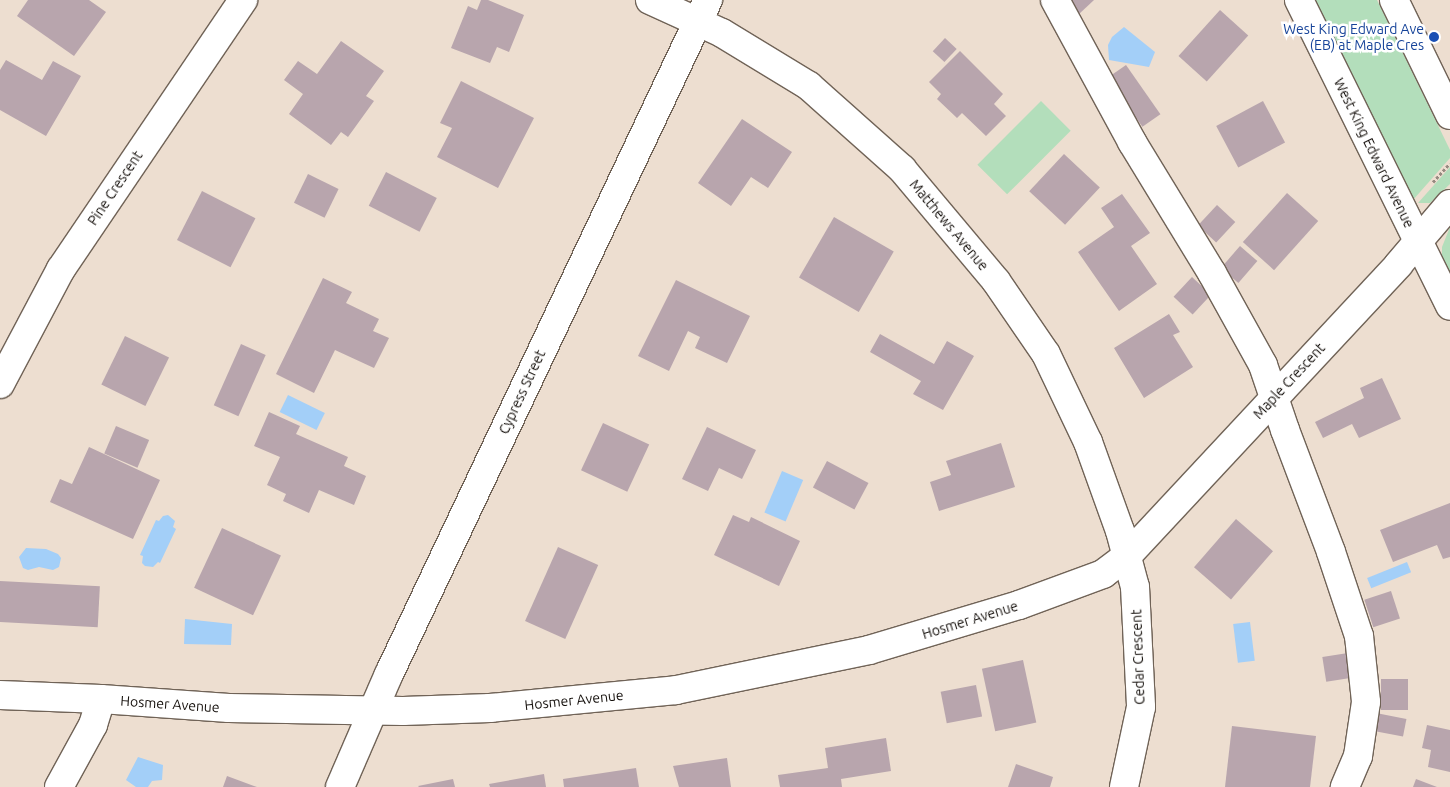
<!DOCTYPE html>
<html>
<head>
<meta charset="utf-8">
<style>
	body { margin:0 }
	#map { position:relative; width:1450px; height:787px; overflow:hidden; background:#edded0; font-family:Ubuntu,sans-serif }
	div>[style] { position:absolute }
	.green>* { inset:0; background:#b3debb; transform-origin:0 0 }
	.water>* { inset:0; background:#a3cff8; transform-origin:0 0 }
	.building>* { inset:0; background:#b8a5ad; transform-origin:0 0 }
	.path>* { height:3px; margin-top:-1.5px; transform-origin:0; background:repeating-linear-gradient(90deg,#958a80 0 2.5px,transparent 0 5px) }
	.roads { filter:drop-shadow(1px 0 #706357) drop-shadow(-1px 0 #706357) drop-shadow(0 1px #706357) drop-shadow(0 -1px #706357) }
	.minor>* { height:28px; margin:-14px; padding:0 14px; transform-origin:14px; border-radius:14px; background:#fff }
	.major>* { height:28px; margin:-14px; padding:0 14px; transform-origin:14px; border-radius:14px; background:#fff }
	.dots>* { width:14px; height:14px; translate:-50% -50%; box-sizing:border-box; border:2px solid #fff; border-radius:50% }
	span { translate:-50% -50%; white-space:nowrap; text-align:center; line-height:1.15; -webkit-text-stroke:5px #fff; paint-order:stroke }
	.transit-label { font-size:14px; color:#164399 }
	.right { translate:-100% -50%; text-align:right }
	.street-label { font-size:14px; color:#15100c }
</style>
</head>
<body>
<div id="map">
	<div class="green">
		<i style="clip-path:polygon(1313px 0,1377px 0,1450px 150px,1450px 158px,1413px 200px,1410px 197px)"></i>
		<i style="left:1041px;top:101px;width:42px;height:90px;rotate:45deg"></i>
		<i style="clip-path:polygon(1450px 167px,1450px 184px,1430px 203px,1418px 203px)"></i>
		<i style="clip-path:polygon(1450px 227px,1450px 273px,1442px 256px,1442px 247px)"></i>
	</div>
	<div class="water">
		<i style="clip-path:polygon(1124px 27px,1155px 52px,1149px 67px,1109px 60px,1108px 45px,1112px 37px)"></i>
		<i style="left:288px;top:395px;width:41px;height:19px;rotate:26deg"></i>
		<i style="left:782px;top:471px;width:23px;height:45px;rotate:23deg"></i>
		<i style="clip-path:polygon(168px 515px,175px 521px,173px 527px,176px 529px,160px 563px,158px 562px,153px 567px,145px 566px,142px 563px,143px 556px,140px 555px,156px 520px,159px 521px,163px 516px)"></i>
		<i style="clip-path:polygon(26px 548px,46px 549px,58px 554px,61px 558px,59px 567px,53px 570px,39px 567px,28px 570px,23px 568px,19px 557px)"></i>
		<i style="left:1407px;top:562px;width:11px;height:43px;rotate:68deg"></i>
		<i style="clip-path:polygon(185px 619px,232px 624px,231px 645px,184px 644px)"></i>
		<i style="left:1250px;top:622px;width:39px;height:17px;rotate:83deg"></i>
		<i style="clip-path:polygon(138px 757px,163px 765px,162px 780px,152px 781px,148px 787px,136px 787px,126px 780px)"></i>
	</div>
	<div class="building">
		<i style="clip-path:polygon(28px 0,89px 0,106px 12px,74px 56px,17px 16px)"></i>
		<i style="clip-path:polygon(481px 0,488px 0,524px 15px,509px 52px,497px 47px,490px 63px,451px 48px,468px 6px,477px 10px)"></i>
		<i style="clip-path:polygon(1064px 0,1094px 0,1078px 15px)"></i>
		<i style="left:1220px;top:10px;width:38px;height:62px;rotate:42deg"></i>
		<i style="left:945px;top:38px;width:16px;height:18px;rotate:43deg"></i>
		<i style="clip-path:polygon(341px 41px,384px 71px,366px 96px,374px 101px,348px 137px,341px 132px,331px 145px,289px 114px,303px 94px,284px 80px,298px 61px,317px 74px)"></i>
		<i style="clip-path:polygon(960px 51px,1003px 94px,994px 104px,1006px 116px,986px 136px,962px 113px,957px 118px,937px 99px,941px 94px,929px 82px)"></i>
		<i style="clip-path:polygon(6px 60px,42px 80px,53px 61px,81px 76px,46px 136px,0 110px,0 70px)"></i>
		<i style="left:1126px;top:65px;width:60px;height:22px;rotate:55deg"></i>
		<i style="clip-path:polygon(461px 81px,534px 118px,498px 188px,437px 157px,452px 128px,440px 123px)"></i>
		<i style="left:1263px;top:101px;width:47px;height:53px;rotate:62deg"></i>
		<i style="clip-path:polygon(742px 119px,792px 152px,768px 188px,751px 177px,731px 206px,698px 183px)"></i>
		<i style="left:1064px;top:154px;width:49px;height:51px;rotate:43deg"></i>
		<i style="left:386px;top:172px;width:57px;height:38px;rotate:27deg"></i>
		<i style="left:308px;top:174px;width:34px;height:32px;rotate:26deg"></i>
		<i style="left:202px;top:191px;width:60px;height:55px;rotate:27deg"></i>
		<i style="left:1287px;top:193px;width:42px;height:66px;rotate:42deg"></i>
		<i style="clip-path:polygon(1122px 194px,1150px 233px,1131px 246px,1157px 284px,1119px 311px,1078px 252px,1114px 227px,1101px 208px)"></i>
		<i style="left:1217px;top:205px;width:25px;height:28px;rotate:43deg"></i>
		<i style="left:834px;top:217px;width:69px;height:70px;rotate:30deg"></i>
		<i style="left:1240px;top:246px;width:23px;height:29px;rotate:41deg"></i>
		<i style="left:1192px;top:277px;width:26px;height:27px;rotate:43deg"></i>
		<i style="clip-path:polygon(323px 278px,352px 292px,346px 303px,379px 319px,373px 331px,389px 338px,374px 368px,335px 350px,314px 393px,276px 374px)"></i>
		<i style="clip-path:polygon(676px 280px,750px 316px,727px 363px,695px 348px,700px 337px,688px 331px,669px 371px,638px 356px)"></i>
		<i style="clip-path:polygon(1169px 314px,1180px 332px,1173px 335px,1193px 367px,1144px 398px,1114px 348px)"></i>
		<i style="clip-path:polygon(880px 334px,934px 364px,947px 341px,974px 356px,943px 410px,913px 394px,921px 381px,870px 352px)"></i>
		<i style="left:125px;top:336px;width:49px;height:54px;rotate:26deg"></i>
		<i style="left:241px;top:344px;width:27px;height:67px;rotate:24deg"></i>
		<i style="clip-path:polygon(1382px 378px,1401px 419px,1359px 438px,1352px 424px,1323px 438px,1315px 422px,1364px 398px,1360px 388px)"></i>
		<i style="clip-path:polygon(269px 412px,300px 426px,296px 434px,348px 457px,344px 466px,366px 476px,354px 505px,319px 490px,309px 513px,283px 501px,286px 494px,267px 485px,280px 457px,254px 446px)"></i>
		<i style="left:603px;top:423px;width:51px;height:52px;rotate:25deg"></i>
		<i style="left:116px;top:426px;width:36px;height:30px;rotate:23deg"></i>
		<i style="clip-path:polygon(707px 427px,756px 450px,742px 479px,719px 468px,708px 491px,682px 479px)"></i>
		<i style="clip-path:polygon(1001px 443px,1015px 487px,939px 511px,930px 482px,951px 475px,946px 461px)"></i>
		<i style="clip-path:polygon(89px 447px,160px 480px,133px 539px,50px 502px,60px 479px,72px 484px)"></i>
		<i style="left:827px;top:461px;width:47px;height:30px;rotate:28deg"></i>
		<i style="clip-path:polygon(1450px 503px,1450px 557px,1443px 559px,1437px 545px,1393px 562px,1380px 530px)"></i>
		<i style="clip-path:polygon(733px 515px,749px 522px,751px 517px,800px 541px,779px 586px,714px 555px)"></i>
		<i style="left:1236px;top:519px;width:49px;height:64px;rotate:41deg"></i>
		<i style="left:222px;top:528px;width:65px;height:66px;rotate:25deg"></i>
		<i style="left:558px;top:547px;width:44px;height:81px;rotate:24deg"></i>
		<i style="left:0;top:581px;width:100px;height:41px;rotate:3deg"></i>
		<i style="left:1391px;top:591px;width:29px;height:28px;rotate:72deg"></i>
		<i style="left:1348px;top:653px;width:25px;height:26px;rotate:81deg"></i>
		<i style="left:1023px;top:660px;width:64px;height:42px;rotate:78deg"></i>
		<i style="left:1381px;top:679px;width:27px;height:31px"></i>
		<i style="left:976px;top:685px;width:32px;height:36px;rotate:79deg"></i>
		<i style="left:1376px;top:713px;width:31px;height:18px;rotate:11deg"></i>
		<i style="clip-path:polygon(1427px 725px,1450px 730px,1450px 772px,1428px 767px,1431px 750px,1422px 748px)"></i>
		<i style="clip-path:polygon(1232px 726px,1316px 736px,1310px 787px,1225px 787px)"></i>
		<i style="clip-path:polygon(886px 738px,891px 771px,841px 779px,842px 787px,780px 787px,778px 775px,828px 768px,825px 748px)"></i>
		<i style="clip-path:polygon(727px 758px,731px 787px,679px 787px,673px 766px)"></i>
		<i style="clip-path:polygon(1016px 764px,1053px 777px,1050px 787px,1008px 787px)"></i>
		<i style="clip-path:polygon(636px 768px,639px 787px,564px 787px,563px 779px)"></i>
		<i style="clip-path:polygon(544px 774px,546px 787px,490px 787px,489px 784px)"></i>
		<i style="clip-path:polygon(227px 776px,257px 787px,223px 787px)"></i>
		<i style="clip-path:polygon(453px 779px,455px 787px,419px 787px,418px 786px)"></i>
		<i style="clip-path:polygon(1416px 779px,1437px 787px,1413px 787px)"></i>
	</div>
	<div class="path">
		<i style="left:1433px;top:182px;width:25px;rotate:-48deg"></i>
	</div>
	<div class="roads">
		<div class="minor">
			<i style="left:650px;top:0;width:79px;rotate:24.6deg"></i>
			<i style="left:722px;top:33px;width:102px;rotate:31.3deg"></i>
			<i style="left:809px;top:86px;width:125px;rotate:41.7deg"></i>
			<i style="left:902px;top:169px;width:146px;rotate:50deg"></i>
			<i style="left:996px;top:281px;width:88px;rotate:55.6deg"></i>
			<i style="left:1046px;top:354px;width:98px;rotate:64.5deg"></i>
			<i style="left:1088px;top:442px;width:95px;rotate:70.2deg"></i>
			<i style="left:1120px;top:531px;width:58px;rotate:75deg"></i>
			<i style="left:1135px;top:587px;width:120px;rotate:87.1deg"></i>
			<i style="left:1141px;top:707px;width:82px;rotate:102deg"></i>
			<i style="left:1055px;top:0;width:162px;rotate:61.5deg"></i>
			<i style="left:1132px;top:142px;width:153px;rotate:58.6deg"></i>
			<i style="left:1212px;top:273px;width:105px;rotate:61deg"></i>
			<i style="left:1263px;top:365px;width:69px;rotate:71.3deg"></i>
			<i style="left:1285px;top:430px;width:130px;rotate:69.3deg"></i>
			<i style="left:1331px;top:552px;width:89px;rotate:71.6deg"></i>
			<i style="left:1359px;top:636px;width:66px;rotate:83.9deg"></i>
			<i style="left:1366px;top:702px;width:55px;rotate:98.4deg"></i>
			<i style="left:1358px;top:756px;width:34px;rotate:113deg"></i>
			<i style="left:0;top:384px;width:130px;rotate:-62.1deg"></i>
			<i style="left:61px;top:269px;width:325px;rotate:-55.9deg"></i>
			<i style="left:0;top:695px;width:101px;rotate:2.3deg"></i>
			<i style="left:101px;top:699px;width:128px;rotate:4deg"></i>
			<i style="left:229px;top:708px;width:174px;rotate:1deg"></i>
			<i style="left:403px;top:711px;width:87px;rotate:-2deg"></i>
			<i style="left:490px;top:708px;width:187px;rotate:-5.5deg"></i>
			<i style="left:676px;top:690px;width:197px;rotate:-11.7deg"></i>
			<i style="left:869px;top:650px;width:157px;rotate:-16.7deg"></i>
			<i style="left:1019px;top:605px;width:90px;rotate:-20.3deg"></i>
			<i style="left:1103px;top:574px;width:30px;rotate:-37deg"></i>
			<i style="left:1127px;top:556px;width:398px;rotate:-47deg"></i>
			<i style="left:1398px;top:265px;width:80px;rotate:-49.6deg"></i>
			<i style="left:59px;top:787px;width:71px;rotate:-61.3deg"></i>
			<i style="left:93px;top:725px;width:27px;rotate:-73deg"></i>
			<i style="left:340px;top:787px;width:123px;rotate:-66.6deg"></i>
			<i style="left:389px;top:674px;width:746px;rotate:-64.67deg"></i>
		</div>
		<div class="major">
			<i style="left:1299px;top:0;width:341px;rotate:63.7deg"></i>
			<i style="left:1394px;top:0;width:128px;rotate:64deg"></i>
		</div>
	</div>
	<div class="dots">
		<i style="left:1434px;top:37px;background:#1a4fb4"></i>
	</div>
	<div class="transit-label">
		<span class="right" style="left:1424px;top:37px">West King Edward Ave<br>(EB) at Maple Cres</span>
	</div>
	<div class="street-label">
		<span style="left:1374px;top:153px;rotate:64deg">West King Edward Avenue</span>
		<span style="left:115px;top:188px;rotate:-56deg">Pine Crescent</span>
		<span style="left:949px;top:225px;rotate:50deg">Matthews Avenue</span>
		<span style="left:1289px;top:381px;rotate:-47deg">Maple Crescent</span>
		<span style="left:522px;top:392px;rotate:-65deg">Cypress Street</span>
		<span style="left:970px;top:620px;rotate:-17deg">Hosmer Avenue</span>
		<span style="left:1138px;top:657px;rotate:-92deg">Cedar Crescent</span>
		<span style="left:574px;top:700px;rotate:-6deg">Hosmer Avenue</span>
		<span style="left:170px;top:704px;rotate:4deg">Hosmer Avenue</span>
	</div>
</div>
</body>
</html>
